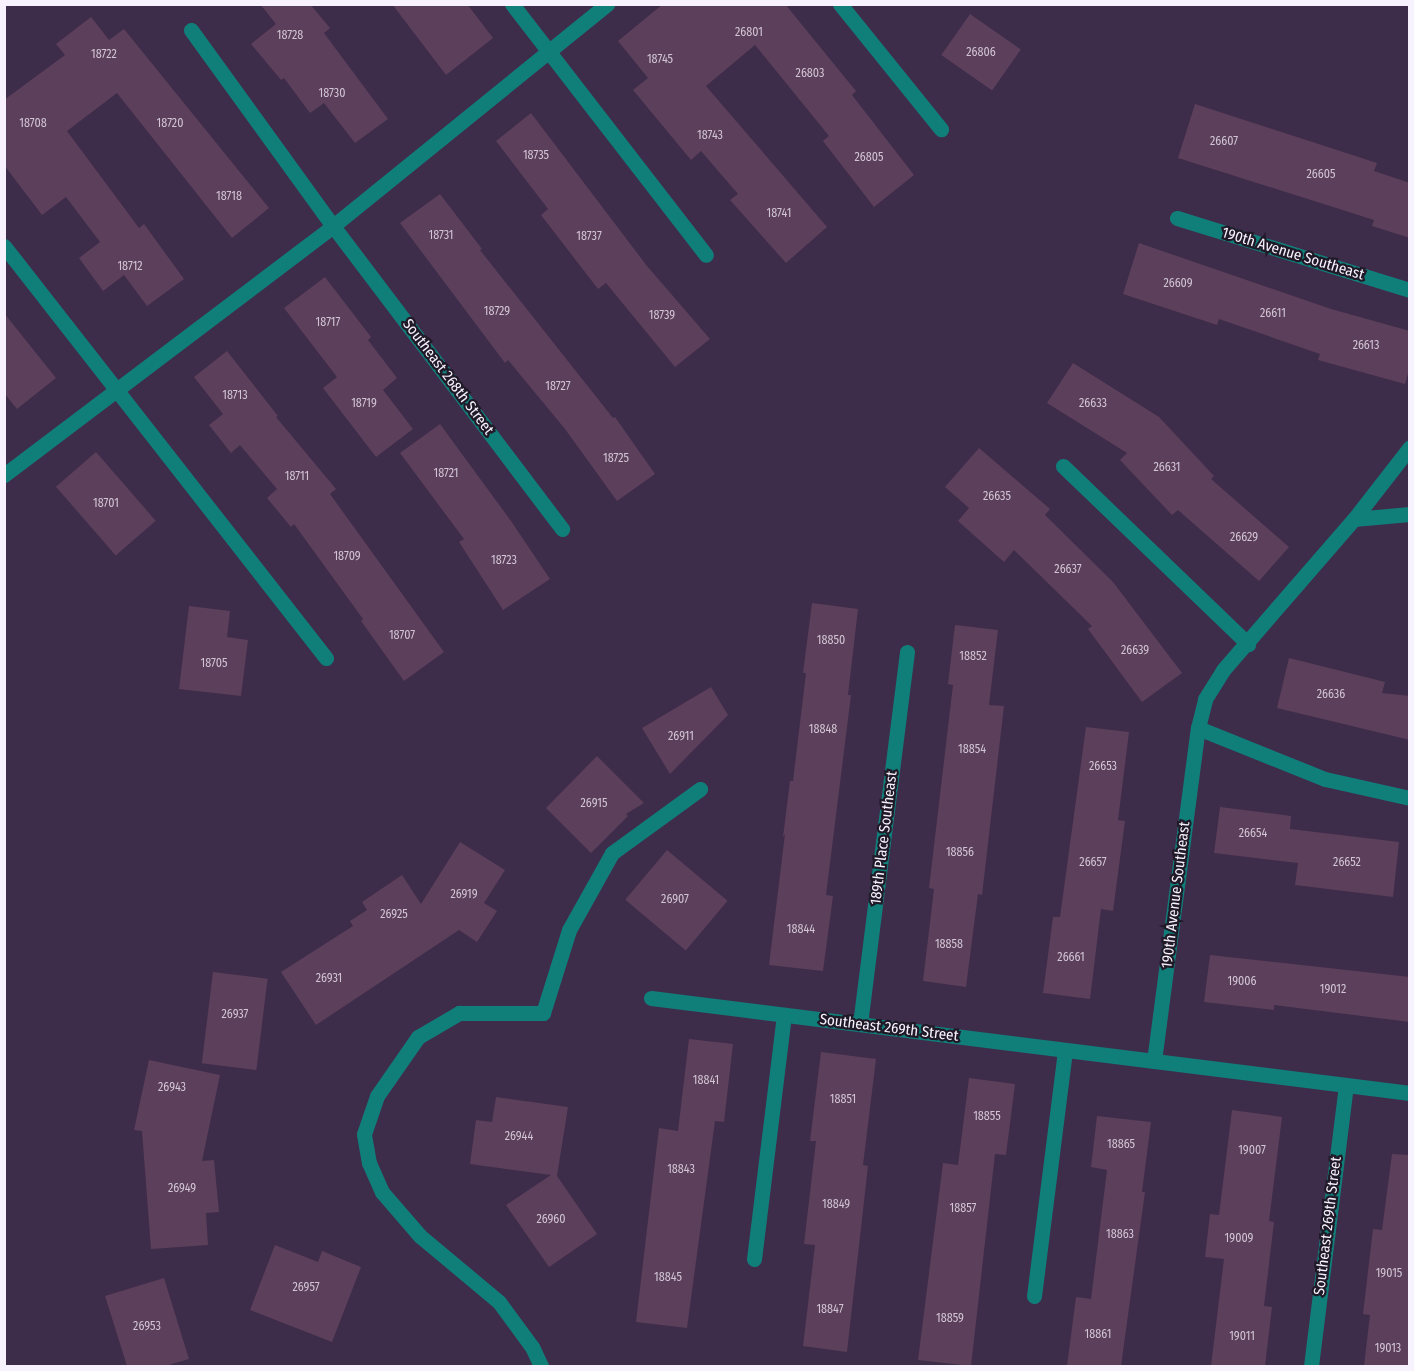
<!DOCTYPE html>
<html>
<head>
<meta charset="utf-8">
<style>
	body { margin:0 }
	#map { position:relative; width:1414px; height:1371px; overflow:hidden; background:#3e2c4b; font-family:"Fira Sans Condensed",sans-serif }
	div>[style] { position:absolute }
	.building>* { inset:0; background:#5c3f5a; transform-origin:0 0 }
	.lane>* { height:15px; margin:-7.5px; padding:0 7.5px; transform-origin:7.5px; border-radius:7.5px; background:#107f7a }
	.street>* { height:15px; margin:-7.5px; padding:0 7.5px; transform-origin:7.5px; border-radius:7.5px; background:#107f7a }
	span { translate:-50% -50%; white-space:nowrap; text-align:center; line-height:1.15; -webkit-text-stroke:4.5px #201927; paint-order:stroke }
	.number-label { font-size:12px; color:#d1c5d5 }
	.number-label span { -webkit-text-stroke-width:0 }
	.street-label { font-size:15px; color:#f8f2fe }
	.frame { position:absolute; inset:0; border:6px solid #f8f2fe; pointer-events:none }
</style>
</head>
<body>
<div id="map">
	<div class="building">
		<i style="clip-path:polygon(260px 4px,310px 4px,330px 28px,324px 33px,388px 119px,355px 143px,324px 103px,310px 113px,284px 78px,281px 80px,251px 44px,276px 24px)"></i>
		<i style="clip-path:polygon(392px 4px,467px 4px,493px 38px,446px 75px)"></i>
		<i style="clip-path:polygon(663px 4px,785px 4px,856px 91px,852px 95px,914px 175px,874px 207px,823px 141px,829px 136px,755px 45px,706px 86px,827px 227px,786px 263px,730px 200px,738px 194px,701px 151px,691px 160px,633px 90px,648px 78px,618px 41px)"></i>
		<i style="left:970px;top:14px;width:62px;height:50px;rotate:35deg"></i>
		<i style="clip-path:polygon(91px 17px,109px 40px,124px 29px,269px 208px,232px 238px,117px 93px,67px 131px,139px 228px,144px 224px,184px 279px,147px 306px,124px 275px,103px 291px,79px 258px,100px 242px,66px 197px,42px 215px,4px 165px,4px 100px,65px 55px,56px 44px)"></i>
		<i style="clip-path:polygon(1195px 104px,1377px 163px,1374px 171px,1410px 183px,1410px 238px,1372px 226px,1374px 220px,1178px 158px)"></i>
		<i style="clip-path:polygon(531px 113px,647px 266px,710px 339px,675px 367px,606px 283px,598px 289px,541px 215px,548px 209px,496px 141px)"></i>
		<i style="clip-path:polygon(440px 194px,482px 249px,480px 250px,613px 418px,615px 417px,655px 474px,617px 501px,565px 429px,508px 360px,505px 363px,400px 223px)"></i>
		<i style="clip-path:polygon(1139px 243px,1331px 309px,1410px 331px,1410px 367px,1405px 384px,1318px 360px,1320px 354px,1219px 319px,1217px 325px,1123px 294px)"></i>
		<i style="clip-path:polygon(325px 277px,371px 337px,368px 340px,397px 378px,383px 390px,413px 429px,376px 457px,323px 388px,337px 377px,284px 308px)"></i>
		<i style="clip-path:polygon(4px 313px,56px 378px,17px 409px,4px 393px)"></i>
		<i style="clip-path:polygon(227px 351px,278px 416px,276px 417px,336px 489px,330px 494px,444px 652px,404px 681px,361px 621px,363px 619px,294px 524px,291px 527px,267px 498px,277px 489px,240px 445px,231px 453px,209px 425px,223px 414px,194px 377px)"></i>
		<i style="clip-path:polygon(1073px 363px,1159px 417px,1214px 476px,1211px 479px,1289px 547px,1259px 581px,1178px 510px,1172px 515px,1120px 460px,1127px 453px,1047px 403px)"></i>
		<i style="clip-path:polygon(440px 424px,511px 521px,550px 579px,503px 610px,459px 542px,464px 539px,400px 453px)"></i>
		<i style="clip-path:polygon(979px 448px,1050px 509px,1045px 515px,1113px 582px,1182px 673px,1142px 702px,1088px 629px,1092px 626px,1014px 550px,1004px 562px,958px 521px,969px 508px,945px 487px)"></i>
		<i style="left:96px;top:452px;width:91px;height:53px;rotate:49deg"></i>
		<i style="clip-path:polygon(812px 603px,858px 609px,848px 695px,851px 695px,826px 895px,833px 896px,823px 971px,769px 965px,785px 834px,783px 837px,790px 781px,793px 781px,806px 673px,803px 673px)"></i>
		<i style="clip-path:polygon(189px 606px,230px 611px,227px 637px,248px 640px,241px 696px,179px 689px)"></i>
		<i style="clip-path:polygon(955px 625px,998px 630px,989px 705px,1004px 706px,982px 895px,978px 894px,966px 987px,923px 981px,934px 889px,929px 888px,953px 685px,948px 684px)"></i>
		<i style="clip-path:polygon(1289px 658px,1385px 682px,1382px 693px,1410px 696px,1410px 740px,1277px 708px)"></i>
		<i style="clip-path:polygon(711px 687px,728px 715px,670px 774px,642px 728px)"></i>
		<i style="clip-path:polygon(1086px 727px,1129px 732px,1118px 820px,1125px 821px,1113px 911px,1101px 909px,1090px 999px,1043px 993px,1053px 917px,1060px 917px)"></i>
		<i style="clip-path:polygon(597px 756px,644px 803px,626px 814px,628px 816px,591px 853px,546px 808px)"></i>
		<i style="clip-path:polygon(1220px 807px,1291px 816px,1290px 829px,1399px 842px,1393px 897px,1295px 885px,1298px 863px,1214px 853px)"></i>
		<i style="clip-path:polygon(460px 842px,505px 870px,484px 903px,497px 911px,477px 942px,459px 930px,316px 1025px,281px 972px,353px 926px,350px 921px,367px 910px,362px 902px,402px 875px,421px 904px)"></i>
		<i style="left:667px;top:850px;width:79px;height:65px;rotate:40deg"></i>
		<i style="clip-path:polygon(1210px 955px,1410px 977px,1410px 1022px,1274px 1005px,1274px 1010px,1204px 1002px)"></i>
		<i style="left:213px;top:972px;width:55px;height:92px;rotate:7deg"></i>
		<i style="clip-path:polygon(689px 1039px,733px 1044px,724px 1122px,715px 1121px,687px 1328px,636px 1322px,659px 1128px,678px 1131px)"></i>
		<i style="clip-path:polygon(821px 1052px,876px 1059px,863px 1165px,868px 1166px,847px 1352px,803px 1346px,815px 1245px,804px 1244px,816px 1141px,810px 1141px)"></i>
		<i style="clip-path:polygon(149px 1060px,220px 1075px,202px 1161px,214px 1160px,219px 1212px,206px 1213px,208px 1245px,151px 1249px,142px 1131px,134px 1130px)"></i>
		<i style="clip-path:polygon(969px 1078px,1015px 1084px,1006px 1155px,995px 1154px,971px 1366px,918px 1360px,943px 1163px,958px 1165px)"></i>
		<i style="clip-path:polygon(496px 1097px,568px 1107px,557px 1176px,597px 1234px,549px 1267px,506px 1205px,551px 1175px,470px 1164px,476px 1120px,492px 1122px)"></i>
		<i style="clip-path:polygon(1232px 1110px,1282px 1117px,1269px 1221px,1274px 1222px,1264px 1306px,1272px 1307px,1265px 1366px,1211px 1366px,1224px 1259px,1205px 1257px,1210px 1214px,1219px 1215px)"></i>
		<i style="clip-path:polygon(1097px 1116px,1151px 1122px,1142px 1192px,1145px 1192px,1121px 1366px,1067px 1366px,1076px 1297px,1091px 1299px,1107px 1170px,1091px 1167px)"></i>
		<i style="clip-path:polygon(1392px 1154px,1410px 1155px,1410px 1366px,1364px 1366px,1370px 1315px,1363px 1314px,1373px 1229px,1382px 1230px)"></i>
		<i style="clip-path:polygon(275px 1245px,318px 1262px,322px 1251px,361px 1267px,332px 1342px,250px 1310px)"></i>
		<i style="clip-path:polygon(164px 1278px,189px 1359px,165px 1366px,127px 1366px,105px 1296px)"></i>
	</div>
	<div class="lane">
		<i style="left:543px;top:1013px;width:87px;rotate:-72.6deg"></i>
		<i style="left:569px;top:930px;width:88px;rotate:-60.8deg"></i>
		<i style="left:612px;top:853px;width:109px;rotate:-36deg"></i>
	</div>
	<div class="street">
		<i style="left:512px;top:4px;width:317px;rotate:52.3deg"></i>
		<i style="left:840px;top:4px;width:161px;rotate:51.1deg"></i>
		<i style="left:191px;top:30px;width:242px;rotate:54.1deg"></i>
		<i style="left:333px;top:226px;width:380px;rotate:52.9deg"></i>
		<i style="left:1177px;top:218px;width:244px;rotate:17.2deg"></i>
		<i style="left:4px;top:246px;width:523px;rotate:51.99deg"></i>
		<i style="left:1063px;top:466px;width:257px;rotate:43.9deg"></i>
		<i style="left:4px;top:475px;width:413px;rotate:-37.1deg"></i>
		<i style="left:333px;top:226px;width:353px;rotate:-39deg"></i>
		<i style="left:1354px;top:519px;width:56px;rotate:-5.1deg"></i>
		<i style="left:1198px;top:728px;width:137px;rotate:21.9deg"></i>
		<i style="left:1325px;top:779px;width:87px;rotate:12.6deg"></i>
		<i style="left:651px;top:998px;width:765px;rotate:7.13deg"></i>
		<i style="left:860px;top:1024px;width:375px;rotate:-82.8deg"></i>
		<i style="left:1154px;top:1061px;width:336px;rotate:-82.5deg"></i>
		<i style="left:1198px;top:728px;width:30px;rotate:-76deg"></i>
		<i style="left:1205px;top:699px;width:34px;rotate:-58deg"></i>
		<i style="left:1223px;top:670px;width:200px;rotate:-49.1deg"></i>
		<i style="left:1354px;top:519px;width:91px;rotate:-52.1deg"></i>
		<i style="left:754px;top:1259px;width:246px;rotate:-83deg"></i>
		<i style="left:1034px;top:1296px;width:248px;rotate:-82.8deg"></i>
		<i style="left:541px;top:1366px;width:21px;rotate:-115deg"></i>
		<i style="left:532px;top:1347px;width:56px;rotate:-126.3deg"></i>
		<i style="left:499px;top:1302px;width:103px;rotate:-140.1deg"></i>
		<i style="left:420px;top:1236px;width:58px;rotate:-130.8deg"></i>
		<i style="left:382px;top:1192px;width:32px;rotate:-114deg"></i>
		<i style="left:369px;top:1163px;width:29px;rotate:-100deg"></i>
		<i style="left:364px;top:1134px;width:40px;rotate:-71.1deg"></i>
		<i style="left:377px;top:1096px;width:72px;rotate:-55.2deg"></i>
		<i style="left:418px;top:1037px;width:48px;rotate:-30.3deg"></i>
		<i style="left:459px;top:1013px;width:84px"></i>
		<i style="left:1311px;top:1366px;width:283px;rotate:-82.9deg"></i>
	</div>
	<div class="number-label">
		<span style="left:749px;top:33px">26801</span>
		<span style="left:290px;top:36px">18728</span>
		<span style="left:981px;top:53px">26806</span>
		<span style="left:104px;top:55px">18722</span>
		<span style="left:660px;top:60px">18745</span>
		<span style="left:810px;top:74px">26803</span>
		<span style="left:332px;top:94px">18730</span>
		<span style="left:33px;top:124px">18708</span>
		<span style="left:170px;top:124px">18720</span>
		<span style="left:710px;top:136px">18743</span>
		<span style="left:1224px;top:142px">26607</span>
		<span style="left:536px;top:156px">18735</span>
		<span style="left:869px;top:158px">26805</span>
		<span style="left:1321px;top:175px">26605</span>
		<span style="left:229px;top:197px">18718</span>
		<span style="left:779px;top:214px">18741</span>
		<span style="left:441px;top:236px">18731</span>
		<span style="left:589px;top:237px">18737</span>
		<span style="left:130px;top:267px">18712</span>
		<span style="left:1178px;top:284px">26609</span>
		<span style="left:497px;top:312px">18729</span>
		<span style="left:1273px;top:314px">26611</span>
		<span style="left:662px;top:316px">18739</span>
		<span style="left:328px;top:323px">18717</span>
		<span style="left:1366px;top:346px">26613</span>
		<span style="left:558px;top:387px">18727</span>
		<span style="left:235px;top:396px">18713</span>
		<span style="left:364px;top:404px">18719</span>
		<span style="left:1093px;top:404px">26633</span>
		<span style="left:616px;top:459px">18725</span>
		<span style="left:1167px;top:468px">26631</span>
		<span style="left:446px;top:474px">18721</span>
		<span style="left:297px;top:477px">18711</span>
		<span style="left:997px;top:497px">26635</span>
		<span style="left:106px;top:504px">18701</span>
		<span style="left:1244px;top:538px">26629</span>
		<span style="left:347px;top:557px">18709</span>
		<span style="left:504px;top:561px">18723</span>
		<span style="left:1068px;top:570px">26637</span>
		<span style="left:402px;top:636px">18707</span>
		<span style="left:831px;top:641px">18850</span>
		<span style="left:1135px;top:651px">26639</span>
		<span style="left:973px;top:657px">18852</span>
		<span style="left:214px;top:664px">18705</span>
		<span style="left:1331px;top:695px">26636</span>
		<span style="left:823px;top:730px">18848</span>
		<span style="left:681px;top:737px">26911</span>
		<span style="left:972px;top:750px">18854</span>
		<span style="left:1103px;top:767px">26653</span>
		<span style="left:594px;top:804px">26915</span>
		<span style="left:1253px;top:834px">26654</span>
		<span style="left:960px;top:853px">18856</span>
		<span style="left:1093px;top:863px">26657</span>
		<span style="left:1347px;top:863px">26652</span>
		<span style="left:464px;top:895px">26919</span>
		<span style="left:675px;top:900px">26907</span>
		<span style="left:394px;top:915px">26925</span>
		<span style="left:801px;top:930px">18844</span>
		<span style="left:949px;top:945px">18858</span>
		<span style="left:1071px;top:958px">26661</span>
		<span style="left:329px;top:979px">26931</span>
		<span style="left:1242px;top:982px">19006</span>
		<span style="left:1333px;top:990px">19012</span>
		<span style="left:235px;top:1015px">26937</span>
		<span style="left:706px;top:1081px">18841</span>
		<span style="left:172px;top:1088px">26943</span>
		<span style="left:843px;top:1100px">18851</span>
		<span style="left:987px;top:1117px">18855</span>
		<span style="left:519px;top:1137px">26944</span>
		<span style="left:1121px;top:1145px">18865</span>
		<span style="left:1252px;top:1151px">19007</span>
		<span style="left:681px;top:1170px">18843</span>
		<span style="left:182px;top:1189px">26949</span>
		<span style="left:836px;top:1205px">18849</span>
		<span style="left:963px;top:1209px">18857</span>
		<span style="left:551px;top:1220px">26960</span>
		<span style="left:1120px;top:1235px">18863</span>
		<span style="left:1239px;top:1239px">19009</span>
		<span style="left:1389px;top:1274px">19015</span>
		<span style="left:668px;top:1278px">18845</span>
		<span style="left:306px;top:1288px">26957</span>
		<span style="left:830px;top:1310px">18847</span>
		<span style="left:950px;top:1319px">18859</span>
		<span style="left:147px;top:1327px">26953</span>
		<span style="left:1098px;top:1335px">18861</span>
		<span style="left:1242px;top:1337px">19011</span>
		<span style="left:1388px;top:1349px">19013</span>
	</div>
	<div class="street-label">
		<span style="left:1293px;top:254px;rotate:17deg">190th Avenue Southeast</span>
		<span style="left:448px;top:377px;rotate:53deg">Southeast 268th Street</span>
		<span style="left:884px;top:838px;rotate:-83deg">189th Place Southeast</span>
		<span style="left:1176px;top:895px;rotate:-83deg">190th Avenue Southeast</span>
		<span style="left:889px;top:1028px;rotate:7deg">Southeast 269th Street</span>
		<span style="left:1328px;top:1226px;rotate:-83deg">Southeast 269th Street</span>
	</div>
	<div class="frame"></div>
</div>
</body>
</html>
